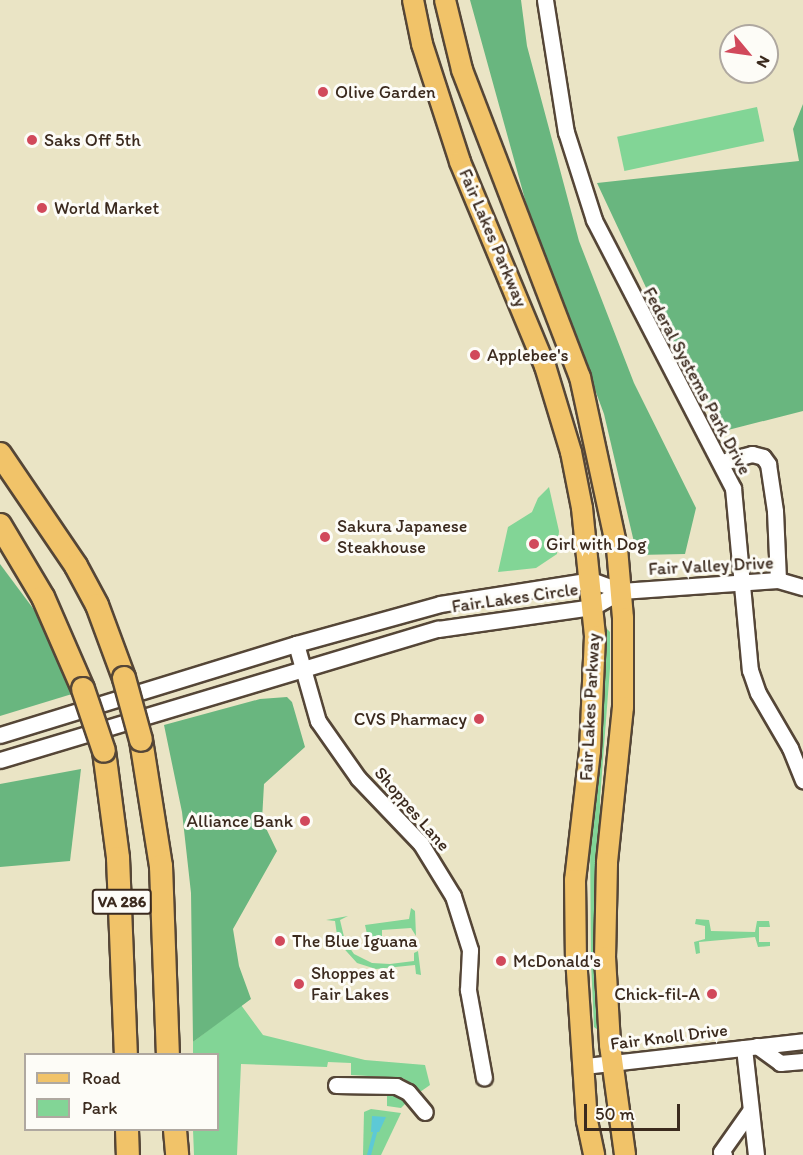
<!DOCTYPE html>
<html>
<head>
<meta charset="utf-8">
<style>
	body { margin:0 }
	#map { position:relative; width:803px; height:1155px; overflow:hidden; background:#eae4c5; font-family:Itim,sans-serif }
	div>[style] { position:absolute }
	.green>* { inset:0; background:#82d596; transform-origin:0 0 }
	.forest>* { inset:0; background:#69b67f }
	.water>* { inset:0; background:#5dc9d6 }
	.stream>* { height:4px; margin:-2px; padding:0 2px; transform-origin:2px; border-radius:2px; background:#5dc9d6 }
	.roads { filter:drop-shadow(2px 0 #554637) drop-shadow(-2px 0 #554637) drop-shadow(0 2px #554637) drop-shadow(0 -2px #554637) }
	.minor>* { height:15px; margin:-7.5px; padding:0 7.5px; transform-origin:7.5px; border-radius:7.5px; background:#fff }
	.major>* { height:20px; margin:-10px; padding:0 10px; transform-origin:10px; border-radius:10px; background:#f1c369 }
	.highway>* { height:22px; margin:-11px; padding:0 11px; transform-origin:11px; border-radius:11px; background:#f1c369 }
	.bridges { filter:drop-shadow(2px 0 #554637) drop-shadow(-2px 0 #554637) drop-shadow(0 2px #554637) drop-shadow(0 -2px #554637) }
	.highway-bridge>* { height:22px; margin:-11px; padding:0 11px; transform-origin:11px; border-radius:11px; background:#f1c369 }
	.dots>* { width:16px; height:16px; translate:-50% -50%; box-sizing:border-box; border:3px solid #fdfcf7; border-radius:50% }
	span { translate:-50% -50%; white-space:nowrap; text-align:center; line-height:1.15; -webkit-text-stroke:6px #fdfcf7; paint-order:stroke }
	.shield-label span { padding:2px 4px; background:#fdfcf7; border:2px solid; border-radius:4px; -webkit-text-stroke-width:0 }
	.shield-label { font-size:16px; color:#3b2a1e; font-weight:700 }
	.poi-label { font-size:18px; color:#3b2a1e }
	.left { translate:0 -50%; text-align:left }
	.right { translate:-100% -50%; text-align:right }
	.street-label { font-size:18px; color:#3b2a1e }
	.legend { position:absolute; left:24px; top:1053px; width:195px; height:78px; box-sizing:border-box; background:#fdfcf7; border:2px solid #afa8a0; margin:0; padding:8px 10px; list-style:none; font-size:18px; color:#3b2a1e }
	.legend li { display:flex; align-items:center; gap:12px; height:30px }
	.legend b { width:30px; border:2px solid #afa8a0 }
	.north { position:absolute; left:719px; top:24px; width:60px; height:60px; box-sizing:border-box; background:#fdfcf7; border:2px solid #afa8a0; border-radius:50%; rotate:119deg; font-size:16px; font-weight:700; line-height:24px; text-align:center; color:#3b2a1e }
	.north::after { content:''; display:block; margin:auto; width:21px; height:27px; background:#d1495b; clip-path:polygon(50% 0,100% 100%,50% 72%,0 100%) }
	.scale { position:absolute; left:584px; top:1104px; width:96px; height:27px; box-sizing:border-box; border:3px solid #3b2a1e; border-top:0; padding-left:8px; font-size:18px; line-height:21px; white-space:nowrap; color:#3b2a1e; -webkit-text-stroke:4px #fdfcf7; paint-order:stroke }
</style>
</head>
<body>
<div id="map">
	<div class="green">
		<i style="left:757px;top:107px;width:35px;height:143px;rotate:78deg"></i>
		<i style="clip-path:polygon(549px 487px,559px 531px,557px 554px,536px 568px,498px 572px,508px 527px,532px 512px,538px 498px)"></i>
		<i style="clip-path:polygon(606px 628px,610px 632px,610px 668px,600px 799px,598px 1030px,594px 1027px,591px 963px,590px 837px,602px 728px)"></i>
		<i style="clip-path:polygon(411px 908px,415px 911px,416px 936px,411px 928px,382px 930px,382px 938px,377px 940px,367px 934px,365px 925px,409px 919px)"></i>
		<i style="clip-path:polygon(348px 916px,340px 920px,345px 941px,354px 954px,372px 963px,390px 964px,414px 961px,414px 953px,418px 951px,421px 975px,416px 974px,415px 965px,376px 969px,357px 963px,338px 942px,335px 921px,326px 920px)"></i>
		<i style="clip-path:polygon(696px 919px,709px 920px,711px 931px,755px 932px,757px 921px,769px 921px,770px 927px,759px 927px,759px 942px,770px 942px,770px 946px,758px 947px,755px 937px,699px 942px,700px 953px,696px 954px,694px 942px,705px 939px,705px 926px,695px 924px)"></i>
		<i style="clip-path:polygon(241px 1005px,263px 1035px,365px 1060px,425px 1065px,430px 1085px,420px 1092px,403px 1078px,351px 1075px,351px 1063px,328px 1062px,327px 1067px,241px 1064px,237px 1155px,194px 1155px,193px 1130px,218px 1130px,218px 1054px,193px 1054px,193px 1042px)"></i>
		<i style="clip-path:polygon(387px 1094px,399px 1096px,406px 1103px,401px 1108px,387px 1106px)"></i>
		<i style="clip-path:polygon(371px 1109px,401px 1113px,381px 1155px,363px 1155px,364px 1112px)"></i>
	</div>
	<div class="forest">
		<i style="clip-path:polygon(470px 0,521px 0,527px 46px,579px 241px,634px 383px,696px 508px,685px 554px,637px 555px,604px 414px,526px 203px)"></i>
		<i style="clip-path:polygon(803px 104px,803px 411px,724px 431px,665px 328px,597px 183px,799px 161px,793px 129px)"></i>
		<i style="clip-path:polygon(0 564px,38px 615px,72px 694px,0 716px)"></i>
		<i style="clip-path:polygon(287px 697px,292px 702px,305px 747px,264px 784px,262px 820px,277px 851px,233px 929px,239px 966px,251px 999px,193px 1042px,191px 893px,182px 812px,164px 725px,260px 699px)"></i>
		<i style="clip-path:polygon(81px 769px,70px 861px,0 867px,0 784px)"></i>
	</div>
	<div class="water">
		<i style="clip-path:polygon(372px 1116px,386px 1117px,379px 1132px,371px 1132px)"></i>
	</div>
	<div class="stream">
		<i style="left:369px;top:1155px;width:24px;rotate:-75deg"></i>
	</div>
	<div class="roads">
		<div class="minor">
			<i style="left:545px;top:0;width:134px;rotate:81deg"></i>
			<i style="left:566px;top:132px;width:92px;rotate:72.3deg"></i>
			<i style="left:594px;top:220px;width:302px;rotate:62.6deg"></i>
			<i style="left:733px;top:488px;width:183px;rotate:84.7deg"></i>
			<i style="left:750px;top:670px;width:24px;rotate:71deg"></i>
			<i style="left:758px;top:693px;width:64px;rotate:59.8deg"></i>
			<i style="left:790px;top:748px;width:35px;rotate:68deg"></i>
			<i style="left:722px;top:462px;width:31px;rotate:-15deg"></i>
			<i style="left:752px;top:454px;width:11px;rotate:15deg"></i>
			<i style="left:763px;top:457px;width:9px;rotate:54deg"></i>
			<i style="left:768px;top:464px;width:48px;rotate:81.5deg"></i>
			<i style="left:775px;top:511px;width:69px;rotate:87.5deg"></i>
			<i style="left:296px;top:644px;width:80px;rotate:74.1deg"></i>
			<i style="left:318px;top:721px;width:70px;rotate:54.9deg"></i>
			<i style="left:358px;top:778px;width:91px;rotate:46.3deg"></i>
			<i style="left:421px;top:844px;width:61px;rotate:58.4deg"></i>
			<i style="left:453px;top:896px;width:57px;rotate:72.5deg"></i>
			<i style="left:470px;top:950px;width:40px;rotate:92.9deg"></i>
			<i style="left:468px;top:990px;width:89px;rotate:79.7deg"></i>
			<i style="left:0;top:735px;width:310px;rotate:-17.1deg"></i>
			<i style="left:296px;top:644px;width:149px;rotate:-15.5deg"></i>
			<i style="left:440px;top:604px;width:153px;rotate:-9deg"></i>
			<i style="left:591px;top:580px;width:32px;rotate:20deg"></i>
			<i style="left:0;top:760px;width:457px;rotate:-16.7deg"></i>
			<i style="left:438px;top:629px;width:157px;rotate:-8.1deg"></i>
			<i style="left:593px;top:607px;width:32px;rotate:-30deg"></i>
			<i style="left:621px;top:591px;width:157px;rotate:-4deg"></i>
			<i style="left:778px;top:580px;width:26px;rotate:16deg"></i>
			<i style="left:757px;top:1046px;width:29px;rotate:36deg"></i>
			<i style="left:780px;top:1063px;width:23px;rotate:-5deg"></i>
			<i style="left:744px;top:1048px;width:108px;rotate:83.6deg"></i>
			<i style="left:585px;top:1066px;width:219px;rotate:-6.5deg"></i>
			<i style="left:336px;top:1085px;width:60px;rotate:1deg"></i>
			<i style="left:396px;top:1086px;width:13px;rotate:27deg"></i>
			<i style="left:408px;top:1092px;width:26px;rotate:50deg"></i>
			<i style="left:724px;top:1155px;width:4px;rotate:-135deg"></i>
			<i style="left:721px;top:1152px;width:50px;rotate:-54.7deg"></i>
		</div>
		<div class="major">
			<i style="left:413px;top:0;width:45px;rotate:78.4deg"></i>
			<i style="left:422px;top:44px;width:124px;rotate:72.1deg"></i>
			<i style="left:460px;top:162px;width:221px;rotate:67.4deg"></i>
			<i style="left:545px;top:366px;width:90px;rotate:73.2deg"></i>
			<i style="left:571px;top:452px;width:57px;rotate:78.9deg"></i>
			<i style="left:582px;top:508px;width:129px;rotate:84.2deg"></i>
			<i style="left:595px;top:636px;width:115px;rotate:92.5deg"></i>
			<i style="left:590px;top:751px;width:130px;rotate:96.6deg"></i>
			<i style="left:575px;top:880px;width:77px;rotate:89.3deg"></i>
			<i style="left:576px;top:957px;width:164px;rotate:86.2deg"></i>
			<i style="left:587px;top:1121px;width:35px;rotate:78deg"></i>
			<i style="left:445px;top:0;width:72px;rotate:76.3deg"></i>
			<i style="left:462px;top:70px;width:329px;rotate:69deg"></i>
			<i style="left:580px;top:377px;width:175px;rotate:77.8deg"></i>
			<i style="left:617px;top:548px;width:70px;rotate:85.1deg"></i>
			<i style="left:623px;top:618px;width:89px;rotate:90deg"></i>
			<i style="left:623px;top:707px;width:157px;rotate:95.9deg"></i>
			<i style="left:607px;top:863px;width:94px;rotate:91.2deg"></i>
			<i style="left:605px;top:957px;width:88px;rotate:86.7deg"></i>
			<i style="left:610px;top:1045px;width:111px;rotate:82.2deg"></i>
		</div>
		<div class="highway">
			<i style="left:0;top:454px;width:135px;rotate:55.8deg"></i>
			<i style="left:76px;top:566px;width:44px;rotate:61.7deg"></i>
			<i style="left:97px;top:605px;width:78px;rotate:69.7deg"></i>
			<i style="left:0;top:525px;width:84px;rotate:59.2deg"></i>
			<i style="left:43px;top:597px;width:100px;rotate:66.5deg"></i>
			<i style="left:141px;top:740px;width:128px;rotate:81deg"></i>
			<i style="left:161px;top:866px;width:188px;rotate:87.9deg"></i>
			<i style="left:104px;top:751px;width:108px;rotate:82.5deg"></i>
			<i style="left:118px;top:858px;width:196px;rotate:87.7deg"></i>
			<i style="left:127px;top:1130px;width:25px;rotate:88deg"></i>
			<i style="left:175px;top:1130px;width:25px;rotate:85deg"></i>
		</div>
	</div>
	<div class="bridges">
		<div class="highway-bridge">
			<i style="left:124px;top:678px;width:64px;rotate:74.7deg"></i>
			<i style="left:83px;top:689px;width:65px;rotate:71.3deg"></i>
		</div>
	</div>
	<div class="dots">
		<i style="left:323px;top:92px;background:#d1495b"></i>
		<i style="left:32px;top:140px;background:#d1495b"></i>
		<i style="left:42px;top:208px;background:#d1495b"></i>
		<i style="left:475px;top:355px;background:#d1495b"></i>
		<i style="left:325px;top:537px;background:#d1495b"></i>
		<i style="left:534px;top:544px;background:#d1495b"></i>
		<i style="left:479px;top:719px;background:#d1495b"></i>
		<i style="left:305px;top:821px;background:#d1495b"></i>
		<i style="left:280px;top:941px;background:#d1495b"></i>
		<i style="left:501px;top:961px;background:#d1495b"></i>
		<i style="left:299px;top:984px;background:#d1495b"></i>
		<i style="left:712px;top:994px;background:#d1495b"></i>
	</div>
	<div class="shield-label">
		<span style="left:122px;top:902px">VA 286</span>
	</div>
	<div class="poi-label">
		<span class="left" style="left:335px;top:92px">Olive Garden</span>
		<span class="left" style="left:44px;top:140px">Saks Off 5th</span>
		<span class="left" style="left:54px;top:208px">World Market</span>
		<span class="left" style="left:487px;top:355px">Applebee's</span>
		<span class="left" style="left:337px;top:537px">Sakura Japanese<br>Steakhouse</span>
		<span class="left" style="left:546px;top:544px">Girl with Dog</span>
		<span class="right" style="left:467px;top:719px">CVS Pharmacy</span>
		<span class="right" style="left:293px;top:821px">Alliance Bank</span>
		<span class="left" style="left:292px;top:941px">The Blue Iguana</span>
		<span class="left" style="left:513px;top:961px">McDonald's</span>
		<span class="left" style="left:311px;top:984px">Shoppes at<br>Fair Lakes</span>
		<span class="right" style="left:700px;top:994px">Chick-fil-A</span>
	</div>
	<div class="street-label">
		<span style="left:493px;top:238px;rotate:67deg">Fair Lakes Parkway</span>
		<span style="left:697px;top:381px;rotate:62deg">Federal Systems Park Drive</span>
		<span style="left:711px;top:566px;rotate:-3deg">Fair Valley Drive</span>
		<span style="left:515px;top:598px;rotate:-8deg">Fair Lakes Circle</span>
		<span style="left:590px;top:707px;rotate:-87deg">Fair Lakes Parkway</span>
		<span style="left:412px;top:809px;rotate:49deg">Shoppes Lane</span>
		<span style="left:669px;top:1037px;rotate:-7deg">Fair Knoll Drive</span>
	</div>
	<ul class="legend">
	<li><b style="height:8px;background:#f1c369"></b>Road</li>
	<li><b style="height:16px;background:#82d596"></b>Park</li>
	</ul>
	<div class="north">N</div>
	<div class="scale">50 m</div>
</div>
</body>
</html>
